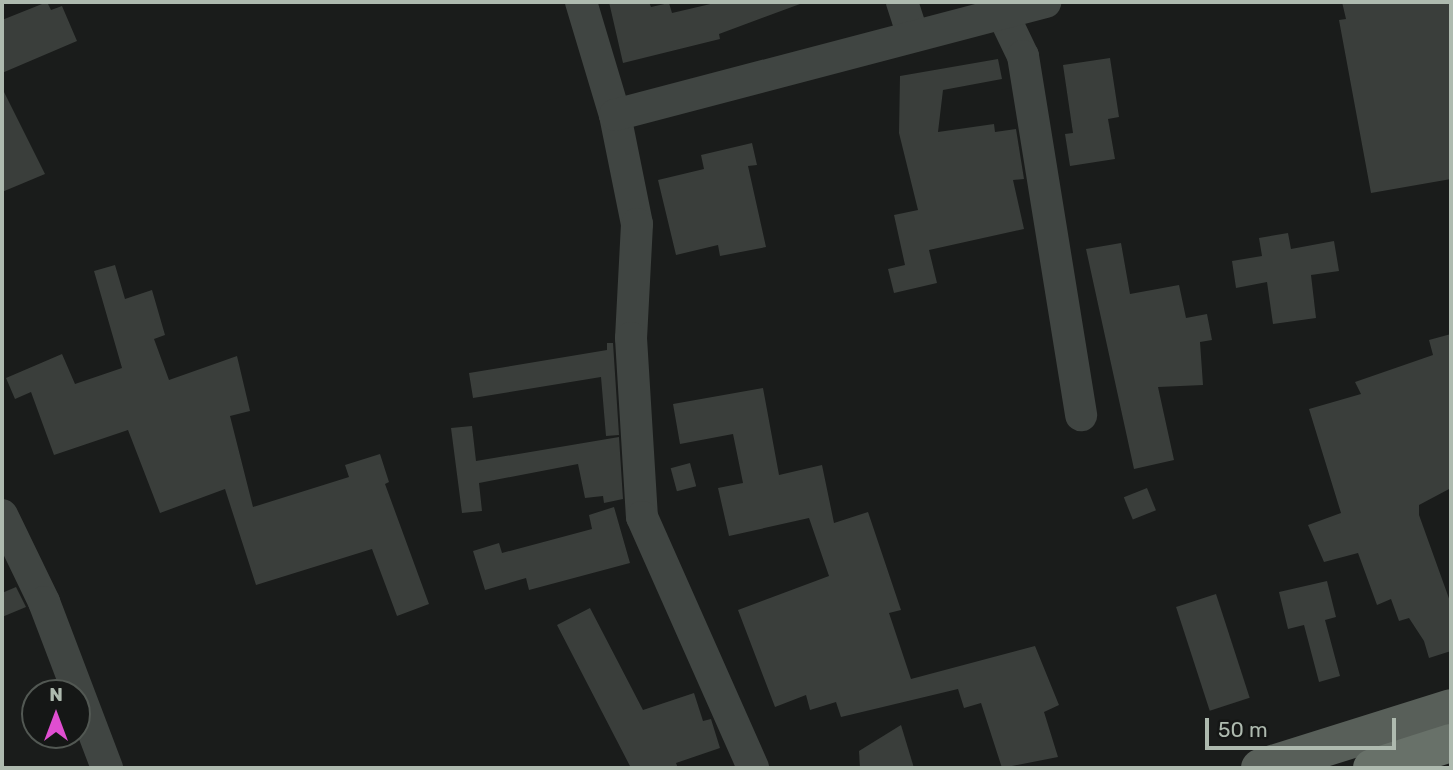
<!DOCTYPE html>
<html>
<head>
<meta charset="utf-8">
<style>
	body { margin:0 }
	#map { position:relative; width:1453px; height:770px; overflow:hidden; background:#1a1c1b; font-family:Rubik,sans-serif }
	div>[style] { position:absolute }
	.building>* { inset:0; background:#3a3e3b; transform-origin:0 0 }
	.minor>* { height:32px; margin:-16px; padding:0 16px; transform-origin:16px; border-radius:16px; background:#404542 }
	.major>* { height:38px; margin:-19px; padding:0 19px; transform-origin:19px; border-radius:19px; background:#585f59 }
	.highway>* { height:38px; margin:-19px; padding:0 19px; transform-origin:19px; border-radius:19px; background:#687169 }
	span { translate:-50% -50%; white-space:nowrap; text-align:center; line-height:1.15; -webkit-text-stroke:6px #151716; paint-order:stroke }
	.frame { position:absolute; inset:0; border:4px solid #aebaaf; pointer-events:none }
	.north { position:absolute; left:21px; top:679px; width:70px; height:70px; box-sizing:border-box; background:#151716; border:2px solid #525853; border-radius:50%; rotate:0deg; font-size:19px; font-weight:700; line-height:28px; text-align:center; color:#aebaaf }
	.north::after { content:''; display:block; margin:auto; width:24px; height:32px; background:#e04ed1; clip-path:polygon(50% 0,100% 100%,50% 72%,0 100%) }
	.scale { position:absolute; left:1205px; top:718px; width:191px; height:32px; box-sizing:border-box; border:4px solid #aebaaf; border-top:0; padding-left:9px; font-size:21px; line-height:24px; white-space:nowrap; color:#aebaaf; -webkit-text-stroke:5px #151716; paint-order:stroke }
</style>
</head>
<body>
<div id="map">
	<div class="building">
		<i style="clip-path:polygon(47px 2px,51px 10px,62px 6px,77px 41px,2px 73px,2px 20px)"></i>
		<i style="clip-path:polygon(609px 2px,649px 2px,651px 7px,669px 3px,672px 13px,719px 2px,800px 4px,719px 34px,720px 39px,623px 63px)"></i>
		<i style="clip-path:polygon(1342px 2px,1449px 4px,1451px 179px,1371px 193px,1339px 20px,1346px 19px)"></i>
		<i style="clip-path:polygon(1110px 58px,1119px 117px,1108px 119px,1115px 159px,1070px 166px,1065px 134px,1073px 133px,1063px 65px)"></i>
		<i style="clip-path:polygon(998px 59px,1002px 79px,943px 90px,938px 132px,994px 124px,995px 132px,1016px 129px,1024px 179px,1013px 180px,1024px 229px,929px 250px,937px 283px,894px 293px,888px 269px,905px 265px,894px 215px,918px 210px,899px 133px,900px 76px)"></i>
		<i style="clip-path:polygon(2px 88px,45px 174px,2px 192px)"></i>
		<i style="clip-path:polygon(752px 143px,757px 165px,748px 166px,766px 247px,720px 256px,718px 245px,676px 255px,658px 180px,704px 169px,701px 155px)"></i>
		<i style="clip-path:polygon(1288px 233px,1291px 249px,1334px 241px,1339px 271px,1311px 275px,1316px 318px,1273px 324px,1267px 282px,1236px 288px,1232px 261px,1262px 256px,1259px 238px)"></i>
		<i style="clip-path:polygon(1121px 243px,1130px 294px,1179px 285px,1186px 318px,1207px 314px,1212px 340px,1200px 342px,1203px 385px,1158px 387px,1174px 460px,1134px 469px,1086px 249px)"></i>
		<i style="clip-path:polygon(115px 265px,125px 299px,152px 290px,165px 335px,154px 339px,169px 380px,237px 356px,250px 411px,230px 416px,253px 507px,349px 477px,345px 465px,380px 454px,389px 482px,385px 484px,429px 604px,397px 616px,372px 549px,256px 585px,225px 489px,160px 513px,128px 430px,54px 455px,31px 392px,15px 399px,6px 378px,62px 354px,75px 384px,122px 368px,94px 271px)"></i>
		<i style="clip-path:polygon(1451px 334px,1451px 488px,1419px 505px,1419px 515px,1451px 604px,1451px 651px,1429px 658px,1424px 641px,1409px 618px,1399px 621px,1391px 599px,1377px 605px,1358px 553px,1324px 562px,1308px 525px,1341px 513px,1309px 409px,1361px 394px,1355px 382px,1433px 355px,1429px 340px)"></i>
		<i style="clip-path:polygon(607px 343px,613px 343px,619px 435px,606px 436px,601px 377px,473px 398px,469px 373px,607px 350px)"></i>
		<i style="clip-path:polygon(763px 388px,779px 475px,822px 465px,834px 523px,868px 512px,901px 610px,889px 613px,911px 679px,1035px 646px,1059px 705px,1044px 712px,1058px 757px,1002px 768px,981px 703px,964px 708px,958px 689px,841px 717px,836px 702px,810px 710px,806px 695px,775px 707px,738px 610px,829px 576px,809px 518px,729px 536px,718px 488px,743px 483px,733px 434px,680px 444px,673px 404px)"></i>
		<i style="clip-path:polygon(472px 426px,476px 461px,619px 437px,623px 499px,604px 503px,603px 496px,585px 498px,578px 464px,479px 483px,482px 511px,462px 513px,451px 428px)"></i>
		<i style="left:690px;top:463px;width:24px;height:20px;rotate:75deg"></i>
		<i style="left:1147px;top:488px;width:24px;height:25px;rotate:68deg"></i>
		<i style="clip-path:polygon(614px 507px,630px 563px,529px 590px,526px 578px,485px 590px,473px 551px,499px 543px,502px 553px,592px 529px,589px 515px)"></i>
		<i style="clip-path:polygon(1327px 581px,1336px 617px,1325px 620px,1340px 676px,1319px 682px,1304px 625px,1288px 629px,1279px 592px)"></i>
		<i style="clip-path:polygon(16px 587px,26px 607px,2px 617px,2px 593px)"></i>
		<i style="left:1216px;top:594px;width:109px;height:42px;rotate:72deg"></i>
		<i style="clip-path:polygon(590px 608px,643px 710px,694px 693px,703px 721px,711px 719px,720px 748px,676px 763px,678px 768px,631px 768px,557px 625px)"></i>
		<i style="clip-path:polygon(901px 725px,914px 768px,860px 768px,859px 751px)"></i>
	</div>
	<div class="minor">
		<i style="left:581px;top:2px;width:118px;rotate:73.3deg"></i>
		<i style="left:615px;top:115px;width:111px;rotate:78.6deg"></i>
		<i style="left:637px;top:224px;width:114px;rotate:93deg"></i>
		<i style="left:631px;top:338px;width:179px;rotate:86.5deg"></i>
		<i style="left:642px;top:517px;width:274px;rotate:66.1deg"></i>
		<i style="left:902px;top:2px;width:36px;rotate:72deg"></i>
		<i style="left:997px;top:2px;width:60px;rotate:64.3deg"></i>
		<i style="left:1023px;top:56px;width:364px;rotate:80.8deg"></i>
		<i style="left:615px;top:115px;width:445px;rotate:-14.7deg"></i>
		<i style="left:2px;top:515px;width:97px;rotate:64.2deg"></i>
		<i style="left:44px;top:602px;width:178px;rotate:69.2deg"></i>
	</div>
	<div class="major">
		<i style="left:1260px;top:768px;width:200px;rotate:-17.4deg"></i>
	</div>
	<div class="highway">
		<i style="left:1372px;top:768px;width:83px;rotate:-17.6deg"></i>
	</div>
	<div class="frame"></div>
	<div class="north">N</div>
	<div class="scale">50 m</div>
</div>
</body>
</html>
